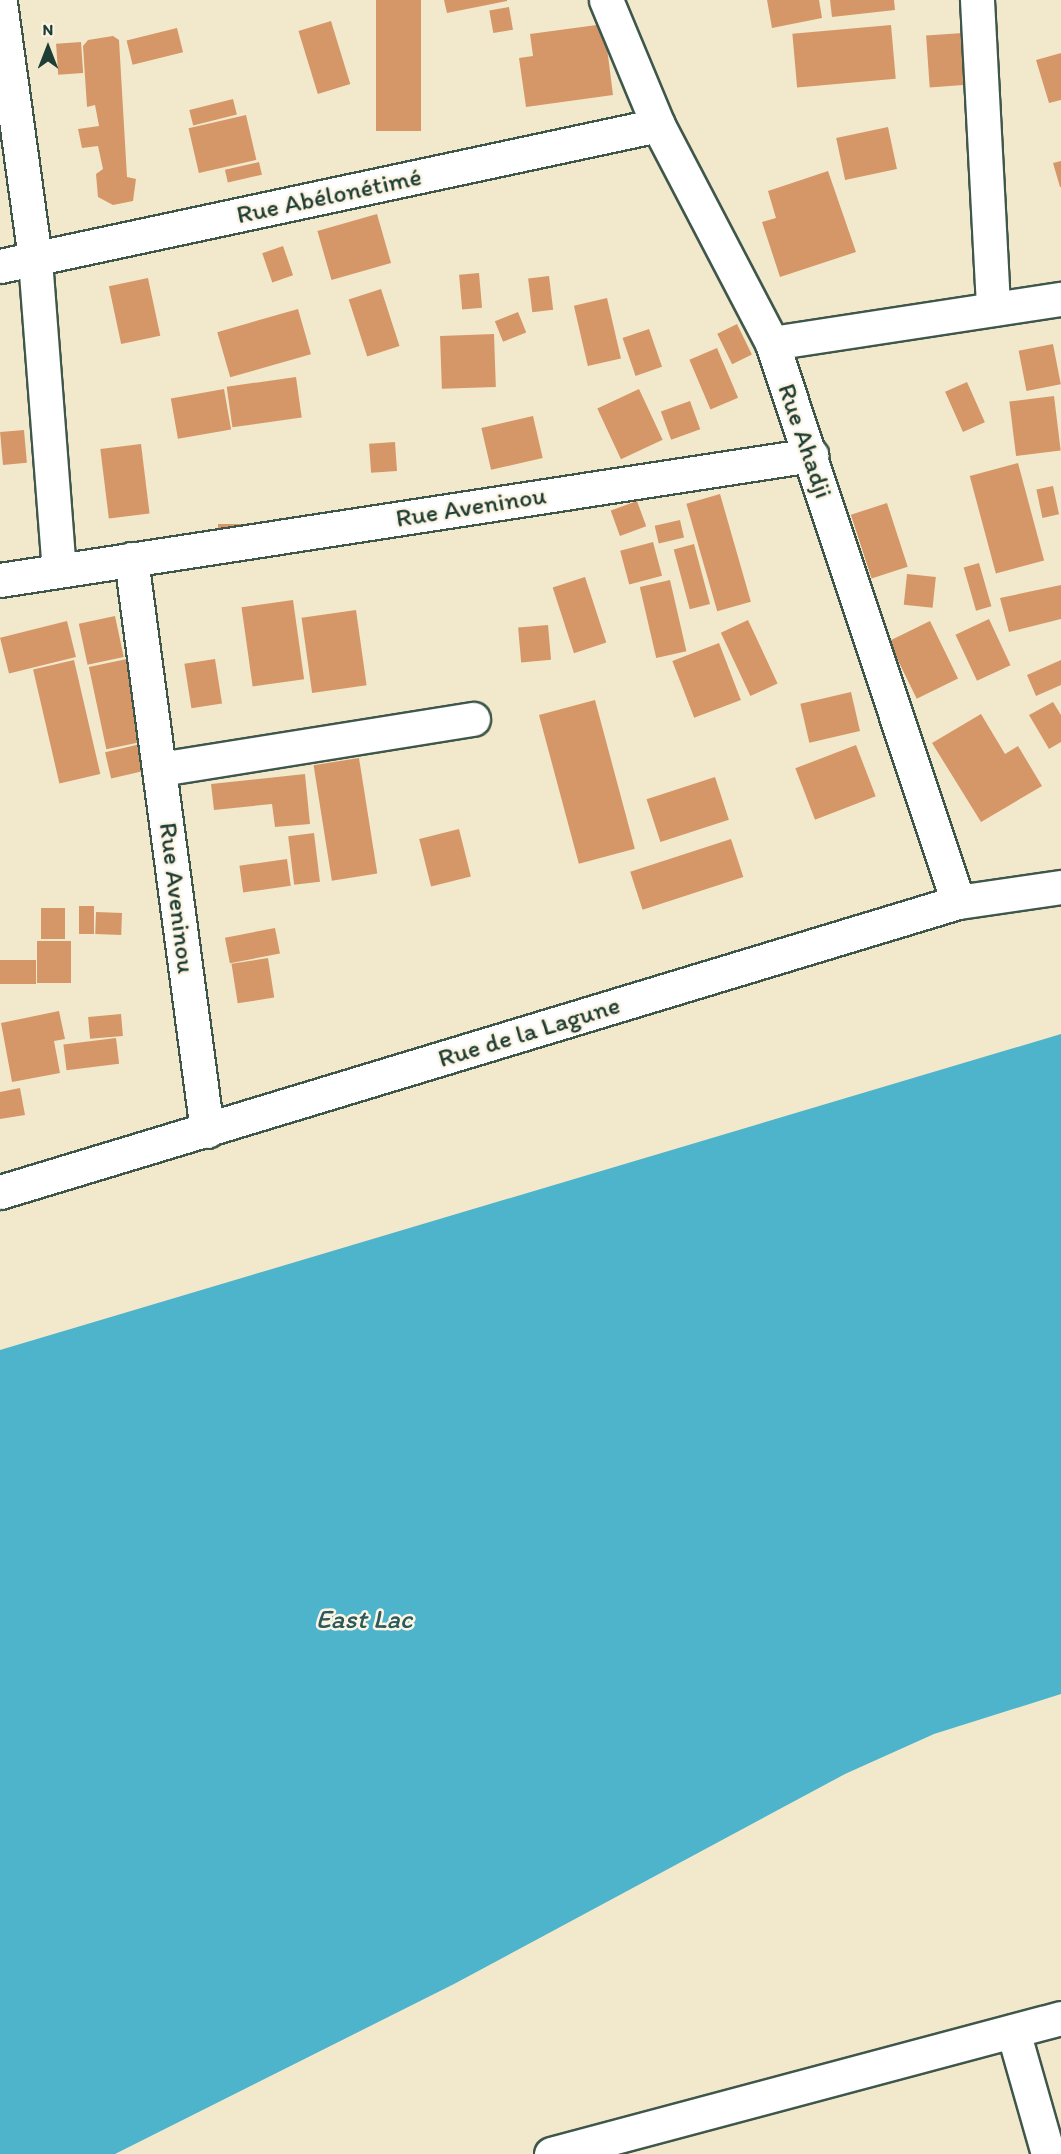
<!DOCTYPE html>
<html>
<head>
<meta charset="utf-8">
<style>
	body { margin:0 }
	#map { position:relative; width:1061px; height:2154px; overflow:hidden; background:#f2e9cd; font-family:Itim,sans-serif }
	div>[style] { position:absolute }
	.water>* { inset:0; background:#4db4cc }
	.building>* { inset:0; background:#d69768; transform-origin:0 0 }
	.roads { filter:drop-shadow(2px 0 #3f574b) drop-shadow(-2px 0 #3f574b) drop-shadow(0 2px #3f574b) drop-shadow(0 -2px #3f574b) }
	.street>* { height:33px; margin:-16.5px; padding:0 16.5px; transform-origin:16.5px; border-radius:16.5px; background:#fff }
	span { translate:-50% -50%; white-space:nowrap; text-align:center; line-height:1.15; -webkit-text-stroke:5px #fcf5e5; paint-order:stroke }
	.street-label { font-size:26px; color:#1f3d34 }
	.water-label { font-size:27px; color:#2a5b5a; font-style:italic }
	.north { position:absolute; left:18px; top:18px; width:60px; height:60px; -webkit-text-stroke:4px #fcf5e5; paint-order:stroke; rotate:0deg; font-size:16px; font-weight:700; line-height:24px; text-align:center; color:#1f3d34 }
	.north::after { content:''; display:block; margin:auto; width:21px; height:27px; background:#1f3d34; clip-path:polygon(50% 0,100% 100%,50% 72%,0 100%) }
</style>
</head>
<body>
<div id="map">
	<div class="water">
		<i style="clip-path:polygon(1061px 1034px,1061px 1694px,934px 1734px,845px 1774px,454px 1984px,115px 2154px,0 2154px,0 1350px)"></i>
	</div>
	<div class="building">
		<i style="left:376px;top:0;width:45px;height:131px"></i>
		<i style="clip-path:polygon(444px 0,507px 0,507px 1px,447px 13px)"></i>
		<i style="clip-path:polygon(767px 0,819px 0,822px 18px,772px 28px)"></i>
		<i style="clip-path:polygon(830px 0,894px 0,895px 10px,832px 17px)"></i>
		<i style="left:509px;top:7px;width:23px;height:20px;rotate:80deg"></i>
		<i style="left:331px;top:21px;width:66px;height:34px;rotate:73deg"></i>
		<i style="clip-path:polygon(604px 24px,613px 95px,526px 107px,519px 58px,533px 56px,530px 34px)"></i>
		<i style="left:891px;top:25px;width:54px;height:99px;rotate:85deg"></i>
		<i style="left:177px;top:28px;width:25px;height:52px;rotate:76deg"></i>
		<i style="left:963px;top:33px;width:52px;height:37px;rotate:86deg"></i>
		<i style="clip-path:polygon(113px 36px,119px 40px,127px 177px,136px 179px,133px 201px,113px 205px,98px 197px,96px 174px,103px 169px,98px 146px,82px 148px,78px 129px,99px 126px,95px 105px,87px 107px,83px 46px,88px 40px)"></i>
		<i style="left:81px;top:42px;width:31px;height:25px;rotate:86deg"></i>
		<i style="clip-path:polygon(1061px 53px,1061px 100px,1049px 103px,1036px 60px)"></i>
		<i style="left:233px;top:99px;width:16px;height:45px;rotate:76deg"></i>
		<i style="left:246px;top:115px;width:46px;height:59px;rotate:77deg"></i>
		<i style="left:888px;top:127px;width:43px;height:53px;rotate:78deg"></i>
		<i style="clip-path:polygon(1061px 161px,1061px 187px,1060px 187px,1053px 163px)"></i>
		<i style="left:259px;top:162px;width:13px;height:35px;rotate:77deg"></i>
		<i style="clip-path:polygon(828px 171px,856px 252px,780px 277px,762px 222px,776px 218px,768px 191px)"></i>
		<i style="left:377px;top:214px;width:51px;height:62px;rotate:74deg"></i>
		<i style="left:283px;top:246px;width:31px;height:22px;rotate:71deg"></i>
		<i style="left:479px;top:273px;width:35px;height:20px;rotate:85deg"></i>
		<i style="left:549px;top:276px;width:34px;height:21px;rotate:83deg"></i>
		<i style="left:148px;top:278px;width:59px;height:40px;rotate:78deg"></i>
		<i style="left:381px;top:289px;width:60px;height:34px;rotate:72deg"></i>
		<i style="left:607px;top:298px;width:62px;height:34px;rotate:77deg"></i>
		<i style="left:298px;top:309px;width:47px;height:84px;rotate:74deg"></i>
		<i style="left:518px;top:312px;width:22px;height:25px;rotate:68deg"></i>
		<i style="left:737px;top:324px;width:34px;height:22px;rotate:64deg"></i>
		<i style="left:649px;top:329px;width:40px;height:28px;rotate:71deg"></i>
		<i style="left:494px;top:334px;width:53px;height:54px;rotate:88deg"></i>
		<i style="left:1053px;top:344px;width:41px;height:35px;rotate:79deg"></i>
		<i style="left:717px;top:348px;width:54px;height:30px;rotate:67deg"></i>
		<i style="left:296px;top:377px;width:41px;height:70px;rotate:82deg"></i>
		<i style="left:967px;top:382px;width:44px;height:24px;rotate:66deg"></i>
		<i style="left:224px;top:389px;width:41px;height:54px;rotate:80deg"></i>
		<i style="left:639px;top:389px;width:56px;height:46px;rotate:65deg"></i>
		<i style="left:1054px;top:396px;width:55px;height:45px;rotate:83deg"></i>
		<i style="left:690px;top:401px;width:30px;height:31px;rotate:70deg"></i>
		<i style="left:533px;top:416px;width:43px;height:53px;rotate:77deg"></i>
		<i style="left:24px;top:430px;width:33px;height:24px;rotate:85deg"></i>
		<i style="left:395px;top:442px;width:29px;height:26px;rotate:86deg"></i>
		<i style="left:141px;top:444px;width:70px;height:41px;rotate:83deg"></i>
		<i style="left:1018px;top:463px;width:101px;height:50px;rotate:75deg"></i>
		<i style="left:1053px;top:486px;width:29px;height:17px;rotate:78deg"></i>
		<i style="left:720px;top:494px;width:112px;height:35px;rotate:74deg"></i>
		<i style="left:637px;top:501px;width:27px;height:28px;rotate:70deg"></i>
		<i style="left:887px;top:503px;width:67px;height:38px;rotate:72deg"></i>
		<i style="left:680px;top:520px;width:18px;height:26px;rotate:77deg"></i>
		<i style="left:218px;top:524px;width:25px;height:13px"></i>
		<i style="left:653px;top:542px;width:35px;height:34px;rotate:75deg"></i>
		<i style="left:694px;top:544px;width:62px;height:21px;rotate:75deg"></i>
		<i style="left:979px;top:563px;width:45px;height:16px;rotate:74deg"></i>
		<i style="left:907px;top:574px;width:29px;height:31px;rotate:6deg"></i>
		<i style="left:585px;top:577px;width:69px;height:34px;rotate:72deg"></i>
		<i style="left:670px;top:580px;width:73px;height:31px;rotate:77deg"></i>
		<i style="clip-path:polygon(1061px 585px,1061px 619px,1009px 632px,1000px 598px)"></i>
		<i style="left:293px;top:600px;width:80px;height:52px;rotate:82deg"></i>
		<i style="left:356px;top:610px;width:76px;height:55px;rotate:82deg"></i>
		<i style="left:115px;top:616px;width:42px;height:37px;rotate:78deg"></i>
		<i style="left:989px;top:619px;width:51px;height:37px;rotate:65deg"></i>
		<i style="left:748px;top:620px;width:70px;height:30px;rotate:65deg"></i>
		<i style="left:67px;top:621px;width:37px;height:69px;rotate:76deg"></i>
		<i style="left:930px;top:621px;width:64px;height:46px;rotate:64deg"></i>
		<i style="left:548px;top:625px;width:35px;height:30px;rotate:85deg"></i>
		<i style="left:719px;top:643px;width:61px;height:50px;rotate:69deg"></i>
		<i style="left:127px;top:659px;width:84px;height:39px;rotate:78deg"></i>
		<i style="left:215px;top:659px;width:45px;height:31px;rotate:81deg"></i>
		<i style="left:74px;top:660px;width:117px;height:42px;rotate:77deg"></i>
		<i style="clip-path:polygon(1061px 660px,1061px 685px,1036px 696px,1027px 675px)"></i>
		<i style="left:851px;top:692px;width:40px;height:52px;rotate:77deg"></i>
		<i style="left:595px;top:700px;width:154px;height:58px;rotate:75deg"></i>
		<i style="clip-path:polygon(1053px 702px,1061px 715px,1061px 742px,1049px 749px,1029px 715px)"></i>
		<i style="clip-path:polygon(981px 714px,1005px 754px,1018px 746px,1042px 786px,981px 822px,932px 743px)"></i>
		<i style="left:145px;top:743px;width:27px;height:41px;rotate:77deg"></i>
		<i style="left:856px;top:745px;width:55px;height:65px;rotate:69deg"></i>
		<i style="left:359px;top:758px;width:117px;height:46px;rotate:81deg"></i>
		<i style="clip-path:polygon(305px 774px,310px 824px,275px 827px,272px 804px,214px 810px,211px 784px)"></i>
		<i style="left:715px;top:777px;width:45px;height:72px;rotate:72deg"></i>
		<i style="left:459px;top:829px;width:49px;height:41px;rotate:76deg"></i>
		<i style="left:314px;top:833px;width:49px;height:26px;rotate:83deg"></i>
		<i style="left:731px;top:839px;width:40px;height:106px;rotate:72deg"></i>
		<i style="left:287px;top:859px;width:27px;height:48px;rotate:82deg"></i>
		<i style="left:79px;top:906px;width:15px;height:28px"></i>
		<i style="left:41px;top:908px;width:24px;height:31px"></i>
		<i style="left:96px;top:912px;width:26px;height:22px;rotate:2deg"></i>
		<i style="left:275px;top:928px;width:26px;height:51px;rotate:79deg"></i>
		<i style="left:37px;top:941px;width:34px;height:42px"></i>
		<i style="left:268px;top:958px;width:40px;height:37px;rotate:81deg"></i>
		<i style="left:0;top:960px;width:36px;height:24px"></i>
		<i style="clip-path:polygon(59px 1011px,65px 1039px,54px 1041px,60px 1073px,12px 1082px,1px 1023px)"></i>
		<i style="left:121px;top:1014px;width:22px;height:33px;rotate:85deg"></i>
		<i style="left:116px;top:1038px;width:26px;height:53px;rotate:83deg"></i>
		<i style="clip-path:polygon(20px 1088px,25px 1115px,0 1119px,0 1092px)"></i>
	</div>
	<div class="roads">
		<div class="street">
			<i style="left:606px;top:0;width:135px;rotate:67.4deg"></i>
			<i style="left:658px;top:125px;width:246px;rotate:62.4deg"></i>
			<i style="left:772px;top:343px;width:589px;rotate:71.6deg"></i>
			<i style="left:977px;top:0;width:309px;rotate:87deg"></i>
			<i style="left:0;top:3px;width:259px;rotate:82.2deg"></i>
			<i style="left:35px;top:260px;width:310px;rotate:85.6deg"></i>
			<i style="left:0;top:266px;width:673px;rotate:-12.09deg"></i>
			<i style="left:772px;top:343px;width:292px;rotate:-8.7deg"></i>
			<i style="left:131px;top:559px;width:577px;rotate:82.43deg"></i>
			<i style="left:0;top:580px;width:821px;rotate:-8.76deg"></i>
			<i style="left:160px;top:769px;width:317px;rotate:-9.1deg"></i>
			<i style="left:0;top:1192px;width:1001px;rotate:-16.84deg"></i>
			<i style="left:958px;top:902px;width:104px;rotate:-8.3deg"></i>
			<i style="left:1013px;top:2031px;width:128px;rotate:74.1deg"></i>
			<i style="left:551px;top:2154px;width:528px;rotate:-14.93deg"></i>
		</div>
	</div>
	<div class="street-label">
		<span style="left:329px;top:196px;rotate:-12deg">Rue Abélonétimé</span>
		<span style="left:805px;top:441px;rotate:71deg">Rue Ahadji</span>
		<span style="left:471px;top:507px;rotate:-9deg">Rue Aveninou</span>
		<span style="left:177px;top:898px;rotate:83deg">Rue Aveninou</span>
		<span style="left:529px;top:1032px;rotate:-17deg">Rue de la Lagune</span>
	</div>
	<div class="water-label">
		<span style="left:364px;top:1619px">East Lac</span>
	</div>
	<div class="north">N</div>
</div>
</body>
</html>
